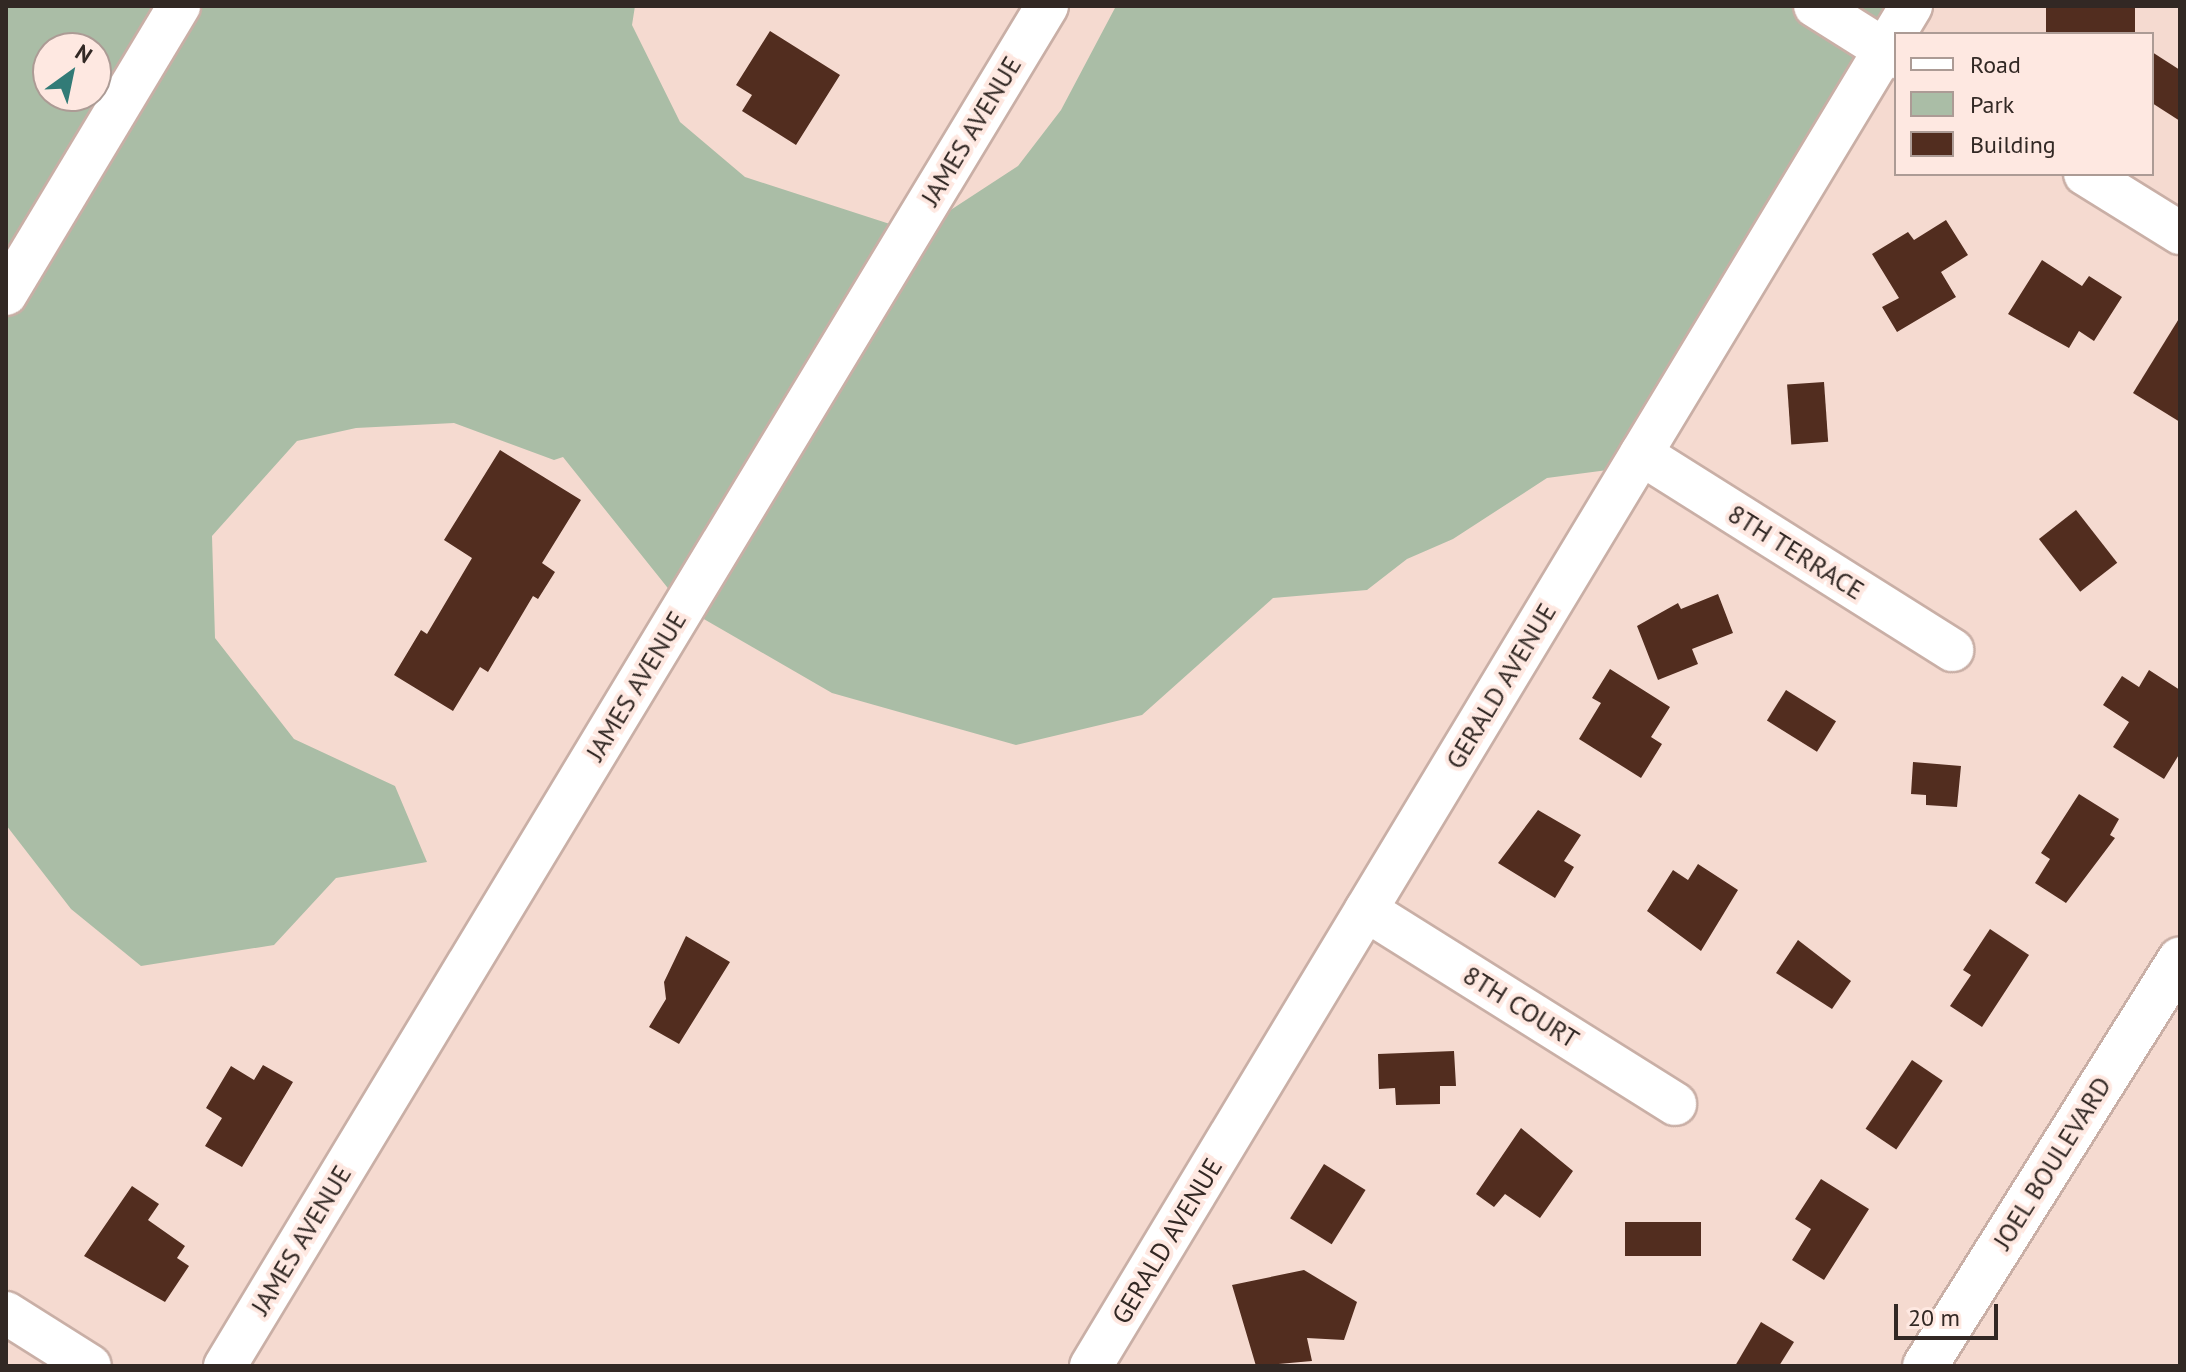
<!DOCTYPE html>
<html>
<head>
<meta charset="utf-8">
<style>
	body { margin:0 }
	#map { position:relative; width:2186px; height:1372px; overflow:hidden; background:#f5dad0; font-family:"PT Sans",sans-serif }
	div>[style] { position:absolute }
	.green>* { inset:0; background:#aabda6 }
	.building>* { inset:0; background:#522d1f; transform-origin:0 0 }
	.roads { filter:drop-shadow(2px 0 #c9afa6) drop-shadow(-2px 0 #c9afa6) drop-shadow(0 2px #c9afa6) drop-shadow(0 -2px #c9afa6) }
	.minor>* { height:42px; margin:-21px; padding:0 21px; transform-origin:21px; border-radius:21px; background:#fff }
	.major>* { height:44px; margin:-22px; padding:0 22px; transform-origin:22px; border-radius:22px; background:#fff }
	span { translate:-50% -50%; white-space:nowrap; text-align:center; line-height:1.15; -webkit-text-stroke:8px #fee8e1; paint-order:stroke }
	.street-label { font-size:26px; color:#322824 }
	.frame { position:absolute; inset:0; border:8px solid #322824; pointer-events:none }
	.legend { position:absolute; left:1894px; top:32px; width:260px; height:144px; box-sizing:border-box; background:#fee8e1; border:2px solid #ac9b95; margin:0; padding:10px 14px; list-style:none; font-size:24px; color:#322824 }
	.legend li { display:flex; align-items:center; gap:16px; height:40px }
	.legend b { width:40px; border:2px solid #ac9b95 }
	.north { position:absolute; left:32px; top:32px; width:80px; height:80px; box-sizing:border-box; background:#fee8e1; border:2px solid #ac9b95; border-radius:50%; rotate:33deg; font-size:22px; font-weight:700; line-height:32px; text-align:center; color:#322824 }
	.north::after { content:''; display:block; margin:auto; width:28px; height:36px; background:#327b77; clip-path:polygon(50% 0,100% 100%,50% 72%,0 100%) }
	.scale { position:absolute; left:1894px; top:1304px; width:104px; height:36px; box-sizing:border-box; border:4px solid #322824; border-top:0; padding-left:10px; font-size:24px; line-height:28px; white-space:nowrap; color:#322824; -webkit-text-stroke:6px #fee8e1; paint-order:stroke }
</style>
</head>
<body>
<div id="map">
	<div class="green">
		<i style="clip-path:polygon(evenodd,6px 6px,635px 6px,632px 25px,680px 122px,745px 177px,896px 226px,946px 213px,1018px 166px,1061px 110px,1116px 6px,1915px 6px,1638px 466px,1547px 478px,1453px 539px,1407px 559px,1367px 590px,1273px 598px,1142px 715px,1016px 745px,832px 693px,683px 607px,563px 457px,554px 460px,454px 423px,356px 428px,297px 441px,212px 536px,215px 638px,294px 739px,395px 786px,427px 862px,336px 878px,274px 945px,141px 966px,71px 909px,6px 825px,6px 6px,48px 48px,96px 48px,96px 96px,48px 96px,48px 48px)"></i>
	</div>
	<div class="building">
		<i style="left:2046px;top:6px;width:89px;height:28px"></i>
		<i style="clip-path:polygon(770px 31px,840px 75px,796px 145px,742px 111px,752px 95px,736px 85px)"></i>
		<i style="clip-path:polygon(2152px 52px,2180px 70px,2180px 121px,2152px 103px)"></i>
		<i style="clip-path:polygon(1946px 220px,1968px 255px,1941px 272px,1956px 297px,1897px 332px,1882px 307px,1899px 298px,1872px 254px,1908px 232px,1914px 240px)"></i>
		<i style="clip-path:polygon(2042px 260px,2082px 286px,2089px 276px,2122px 297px,2094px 341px,2079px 331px,2069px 348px,2008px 314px)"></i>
		<i style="clip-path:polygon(2180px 317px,2180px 422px,2133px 393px)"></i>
		<i style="left:1824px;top:382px;width:60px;height:37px;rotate:86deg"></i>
		<i style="clip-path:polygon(500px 450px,581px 500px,542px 563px,555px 572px,538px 599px,533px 596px,488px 672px,480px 667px,453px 711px,394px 675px,421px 630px,427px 634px,472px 558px,444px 540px)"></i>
		<i style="left:2076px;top:510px;width:67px;height:47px;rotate:52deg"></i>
		<i style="clip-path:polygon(1718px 594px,1733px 633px,1692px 649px,1698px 664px,1658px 680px,1637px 626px,1678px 603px,1681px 609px)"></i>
		<i style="clip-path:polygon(1610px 669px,1670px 707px,1651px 737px,1662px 744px,1641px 778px,1579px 739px,1601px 703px,1592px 698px)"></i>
		<i style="clip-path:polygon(2149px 670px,2180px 690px,2180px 753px,2164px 779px,2113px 747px,2129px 722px,2103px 705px,2122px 676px,2139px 687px)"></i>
		<i style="left:1786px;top:690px;width:59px;height:36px;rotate:32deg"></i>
		<i style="clip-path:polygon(1913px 762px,1961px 766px,1957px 807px,1926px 805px,1926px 795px,1911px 794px)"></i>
		<i style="clip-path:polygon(2079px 794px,2119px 819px,2110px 835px,2115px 838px,2066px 903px,2035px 883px,2050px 859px,2041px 853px)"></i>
		<i style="clip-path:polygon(1538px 810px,1581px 835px,1564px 861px,1574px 867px,1555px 898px,1498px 863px)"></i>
		<i style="clip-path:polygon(1698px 864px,1738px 890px,1701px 951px,1647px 911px,1673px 870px,1688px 880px)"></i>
		<i style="clip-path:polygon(1990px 929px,2029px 955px,1982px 1027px,1950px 1006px,1971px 975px,1963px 970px)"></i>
		<i style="clip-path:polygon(686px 936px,730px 962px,679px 1044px,649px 1027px,666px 999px,664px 982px)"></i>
		<i style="clip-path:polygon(1798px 940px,1851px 981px,1832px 1009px,1776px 973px)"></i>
		<i style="clip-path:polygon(1454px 1051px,1456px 1086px,1440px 1086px,1440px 1104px,1396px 1105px,1395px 1088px,1379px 1089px,1378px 1054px)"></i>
		<i style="left:1912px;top:1060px;width:37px;height:83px;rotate:34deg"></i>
		<i style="clip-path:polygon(263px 1065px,293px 1082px,242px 1167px,205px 1146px,222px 1118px,206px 1108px,231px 1066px,254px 1080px)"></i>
		<i style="clip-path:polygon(1521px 1128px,1573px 1171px,1540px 1218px,1505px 1194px,1494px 1207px,1476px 1194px)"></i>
		<i style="left:1324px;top:1164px;width:49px;height:64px;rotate:32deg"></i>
		<i style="clip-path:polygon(1821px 1179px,1869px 1209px,1824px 1280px,1792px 1260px,1811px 1229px,1795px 1219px)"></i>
		<i style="clip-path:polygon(132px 1186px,159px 1204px,148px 1220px,185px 1246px,177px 1258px,189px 1266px,165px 1302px,84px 1256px)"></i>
		<i style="left:1625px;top:1222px;width:76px;height:34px"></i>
		<i style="clip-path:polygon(1304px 1270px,1357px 1302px,1344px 1340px,1307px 1338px,1312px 1361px,1256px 1366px,1232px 1285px)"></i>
		<i style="clip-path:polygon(1761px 1322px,1794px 1342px,1779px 1366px,1735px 1366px)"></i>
	</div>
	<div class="roads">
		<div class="minor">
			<i style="left:1815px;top:6px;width:96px;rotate:32.2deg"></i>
			<i style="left:2085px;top:174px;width:112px;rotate:31.8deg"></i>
			<i style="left:6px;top:294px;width:336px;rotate:-59deg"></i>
			<i style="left:1641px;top:454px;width:368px;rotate:32.2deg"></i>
			<i style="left:1366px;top:910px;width:365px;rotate:32.1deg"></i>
			<i style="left:6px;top:1313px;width:99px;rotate:32.2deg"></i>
			<i style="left:225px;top:1366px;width:1589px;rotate:-58.85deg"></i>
			<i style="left:1091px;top:1366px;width:1588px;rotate:-58.91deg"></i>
		</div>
		<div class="major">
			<i style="left:1925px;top:1366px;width:480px;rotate:-57.9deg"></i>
		</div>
	</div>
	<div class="street-label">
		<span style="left:971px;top:131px;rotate:-59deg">JAMES AVENUE</span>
		<span style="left:1796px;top:552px;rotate:32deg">8TH TERRACE</span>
		<span style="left:636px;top:686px;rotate:-59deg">JAMES AVENUE</span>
		<span style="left:1501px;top:686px;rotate:-59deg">GERALD AVENUE</span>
		<span style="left:1521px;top:1007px;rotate:32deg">8TH COURT</span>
		<span style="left:2052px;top:1163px;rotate:-58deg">JOEL BOULEVARD</span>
		<span style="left:301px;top:1240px;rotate:-59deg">JAMES AVENUE</span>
		<span style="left:1167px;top:1241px;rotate:-59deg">GERALD AVENUE</span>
	</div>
	<div class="frame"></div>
	<ul class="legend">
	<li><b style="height:10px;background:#fff"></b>Road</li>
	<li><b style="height:22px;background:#aabda6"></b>Park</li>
	<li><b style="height:22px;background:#522d1f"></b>Building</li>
	</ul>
	<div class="north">N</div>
	<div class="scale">20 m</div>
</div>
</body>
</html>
